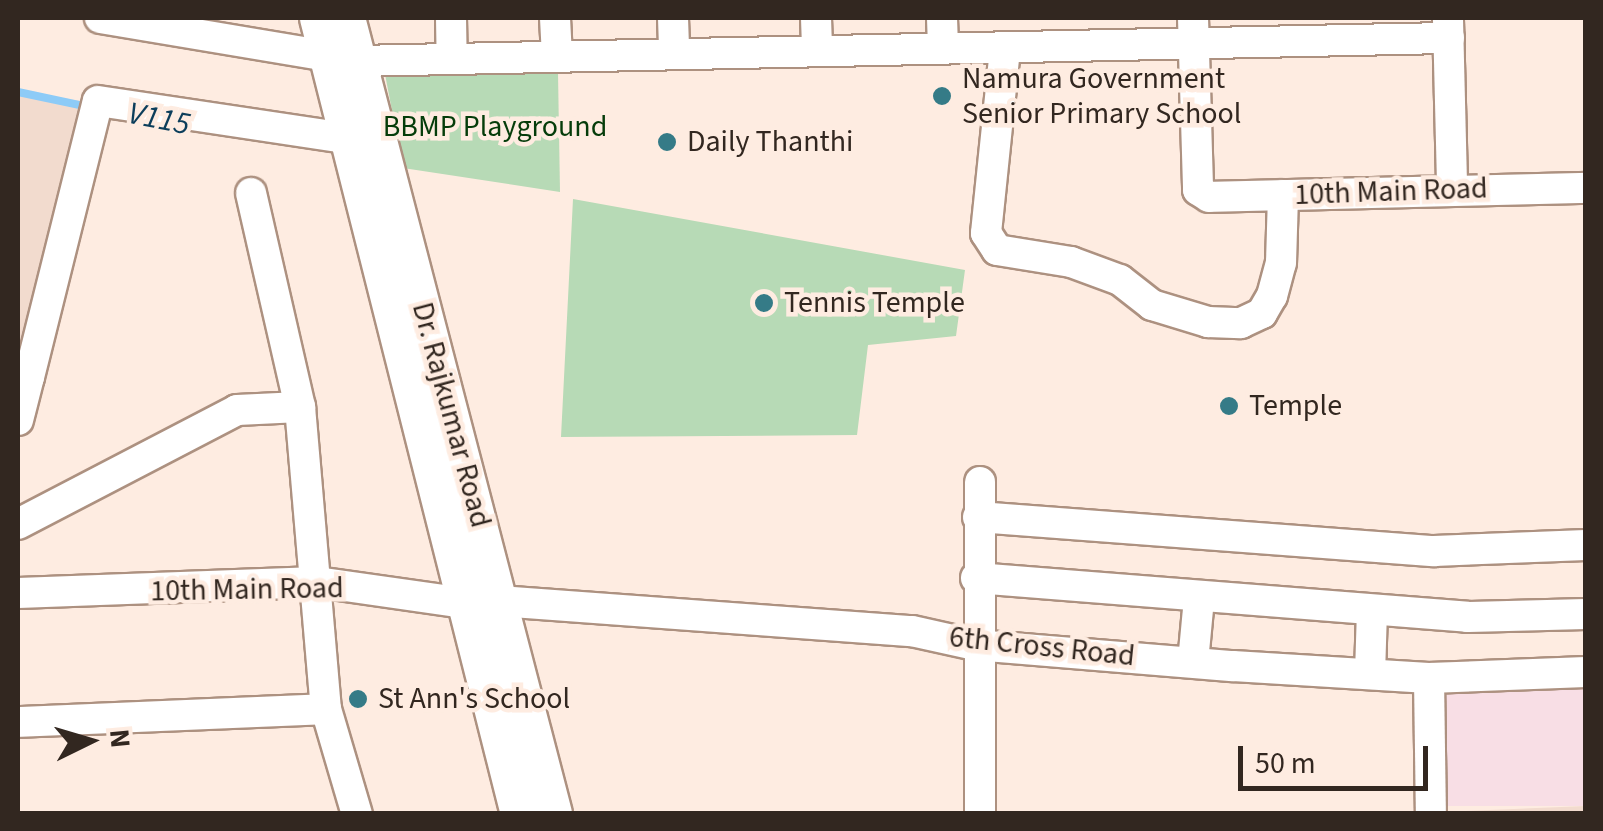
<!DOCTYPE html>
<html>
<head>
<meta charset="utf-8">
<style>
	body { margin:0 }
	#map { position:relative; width:1603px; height:831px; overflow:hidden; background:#feece1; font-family:"Source Sans 3",sans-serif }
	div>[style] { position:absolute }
	.built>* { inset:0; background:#f2dbce }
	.education>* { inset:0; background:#f8dee5; transform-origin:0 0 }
	.green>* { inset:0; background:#b7dab6 }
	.stream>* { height:8px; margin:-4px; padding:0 4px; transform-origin:4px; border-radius:4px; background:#8dcbf7 }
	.roads { filter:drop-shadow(2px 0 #ad9180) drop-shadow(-2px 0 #ad9180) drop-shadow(0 2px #ad9180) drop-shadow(0 -2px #ad9180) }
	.minor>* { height:30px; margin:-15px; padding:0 15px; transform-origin:15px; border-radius:15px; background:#fff }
	.major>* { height:38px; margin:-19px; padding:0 19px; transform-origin:19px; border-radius:19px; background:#fff }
	.dots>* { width:28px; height:28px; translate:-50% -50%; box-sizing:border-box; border:5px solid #feece1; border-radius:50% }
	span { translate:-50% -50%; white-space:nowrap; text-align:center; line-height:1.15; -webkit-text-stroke:9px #feece1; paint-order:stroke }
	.poi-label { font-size:30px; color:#322720 }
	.left { translate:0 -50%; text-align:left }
	.park-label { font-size:30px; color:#053c0a }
	.street-label { font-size:30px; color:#322720 }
	.water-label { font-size:32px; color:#0c3e5b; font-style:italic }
	.frame { position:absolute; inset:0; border:20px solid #322720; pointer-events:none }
	.north { position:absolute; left:40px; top:691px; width:100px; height:100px; -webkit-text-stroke:8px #feece1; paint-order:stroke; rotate:85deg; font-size:28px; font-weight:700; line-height:40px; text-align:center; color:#322720 }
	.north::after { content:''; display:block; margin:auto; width:35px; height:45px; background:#322720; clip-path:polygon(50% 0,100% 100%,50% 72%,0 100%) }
	.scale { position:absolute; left:1238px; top:746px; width:190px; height:45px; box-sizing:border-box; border:5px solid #322720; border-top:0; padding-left:12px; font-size:30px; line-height:35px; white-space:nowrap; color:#322720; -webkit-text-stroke:8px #feece1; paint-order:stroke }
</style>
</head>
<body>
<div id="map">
	<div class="built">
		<i style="clip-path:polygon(18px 90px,91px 103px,18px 432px)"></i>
		<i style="clip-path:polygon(1586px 806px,1585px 814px,1441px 814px,1441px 812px)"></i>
	</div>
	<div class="education">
		<i style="left:1585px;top:688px;width:118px;height:144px;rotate:90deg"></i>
	</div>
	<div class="green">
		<i style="clip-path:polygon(384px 69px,558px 73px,560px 192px,403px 168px)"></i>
		<i style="clip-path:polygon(573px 199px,965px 270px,956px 336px,868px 345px,857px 435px,561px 437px)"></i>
	</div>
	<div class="stream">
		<i style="left:18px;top:92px;width:73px;rotate:11.9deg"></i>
	</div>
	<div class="roads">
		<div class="minor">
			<i style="left:100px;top:18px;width:261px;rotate:9.5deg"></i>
			<i style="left:357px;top:61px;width:1092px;rotate:-1.21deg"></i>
			<i style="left:451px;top:18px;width:39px;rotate:89deg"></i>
			<i style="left:555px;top:18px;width:34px;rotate:87deg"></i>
			<i style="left:673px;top:18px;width:34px;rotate:88deg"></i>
			<i style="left:816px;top:18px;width:33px;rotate:88deg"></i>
			<i style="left:942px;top:18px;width:31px;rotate:88deg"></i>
			<i style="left:1193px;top:18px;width:172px;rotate:88.3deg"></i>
			<i style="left:1198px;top:190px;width:13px;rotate:32deg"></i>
			<i style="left:1209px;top:197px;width:377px;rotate:-1.4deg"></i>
			<i style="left:1448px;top:20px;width:169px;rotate:88.6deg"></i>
			<i style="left:1005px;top:49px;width:185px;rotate:95.9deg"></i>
			<i style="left:986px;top:233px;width:20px;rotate:57deg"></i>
			<i style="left:997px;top:250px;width:75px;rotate:9.2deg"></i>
			<i style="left:1071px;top:262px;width:52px;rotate:20.2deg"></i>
			<i style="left:1120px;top:280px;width:41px;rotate:38deg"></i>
			<i style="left:1152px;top:305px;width:59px;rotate:16.9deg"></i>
			<i style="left:1208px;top:322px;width:33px;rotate:2deg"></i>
			<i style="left:1241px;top:323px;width:23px;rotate:-25deg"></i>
			<i style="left:1262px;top:313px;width:20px;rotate:-60deg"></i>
			<i style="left:1272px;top:296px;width:34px;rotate:-75deg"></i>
			<i style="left:1281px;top:263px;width:68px;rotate:-88.3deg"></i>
			<i style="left:251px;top:193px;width:220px;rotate:77.1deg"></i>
			<i style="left:18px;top:374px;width:11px;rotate:15deg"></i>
			<i style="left:29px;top:377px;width:284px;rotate:-76deg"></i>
			<i style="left:98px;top:101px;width:256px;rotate:8.5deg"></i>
			<i style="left:18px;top:420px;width:44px;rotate:-75.7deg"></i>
			<i style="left:980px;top:482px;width:332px;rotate:90deg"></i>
			<i style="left:978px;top:517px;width:457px;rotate:4.3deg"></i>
			<i style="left:1434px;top:551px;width:152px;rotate:-2.3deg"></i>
			<i style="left:18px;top:524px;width:247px;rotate:-27.5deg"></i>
			<i style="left:237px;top:410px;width:63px;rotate:-2.7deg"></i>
			<i style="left:300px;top:407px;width:303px;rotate:85.1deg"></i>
			<i style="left:326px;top:709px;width:109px;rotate:73.6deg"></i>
			<i style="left:976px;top:578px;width:493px;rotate:4.5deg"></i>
			<i style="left:1467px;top:617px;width:119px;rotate:-1.4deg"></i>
			<i style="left:18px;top:593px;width:299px;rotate:-2.1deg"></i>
			<i style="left:317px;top:582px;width:148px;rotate:8.1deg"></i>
			<i style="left:499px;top:601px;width:414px;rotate:4.2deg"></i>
			<i style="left:912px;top:631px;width:65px;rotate:12.5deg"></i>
			<i style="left:975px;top:645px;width:259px;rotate:4.7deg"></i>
			<i style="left:1233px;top:666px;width:196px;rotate:3.5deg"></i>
			<i style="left:1429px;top:678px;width:157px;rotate:-2.2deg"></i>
			<i style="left:1193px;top:662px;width:64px;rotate:-84.6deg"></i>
			<i style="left:1370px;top:674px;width:62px;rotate:-88.2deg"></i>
			<i style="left:1429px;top:678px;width:136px;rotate:89.2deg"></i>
			<i style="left:18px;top:722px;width:308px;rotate:-2.4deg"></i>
		</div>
		<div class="major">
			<i style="left:319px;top:18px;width:821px;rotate:75.83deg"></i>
			<i style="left:346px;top:18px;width:822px;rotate:75.42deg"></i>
		</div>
	</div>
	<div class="dots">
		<i style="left:942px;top:96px;background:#357b87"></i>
		<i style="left:667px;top:142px;background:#357b87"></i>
		<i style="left:764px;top:303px;background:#357b87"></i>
		<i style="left:1229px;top:406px;background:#357b87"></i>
		<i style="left:358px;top:699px;background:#357b87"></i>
	</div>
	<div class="poi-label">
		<span class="left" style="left:962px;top:96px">Namura Government<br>Senior Primary School</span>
		<span class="left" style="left:687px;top:142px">Daily Thanthi</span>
		<span class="left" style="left:784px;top:303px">Tennis Temple</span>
		<span class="left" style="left:1249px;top:406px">Temple</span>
		<span class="left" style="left:378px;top:699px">St Ann's School</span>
	</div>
	<div class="park-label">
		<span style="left:495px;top:127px">BBMP Playground</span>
	</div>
	<div class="street-label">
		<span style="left:1391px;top:192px;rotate:-2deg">10th Main Road</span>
		<span style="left:451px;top:415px;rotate:75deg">Dr. Rajkumar Road</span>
		<span style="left:247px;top:590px;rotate:-1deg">10th Main Road</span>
		<span style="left:1042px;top:647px;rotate:6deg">6th Cross Road</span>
	</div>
	<div class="water-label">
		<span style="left:159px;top:119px;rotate:11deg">V115</span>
	</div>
	<div class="frame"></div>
	<div class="north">N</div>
	<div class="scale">50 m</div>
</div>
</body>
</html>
